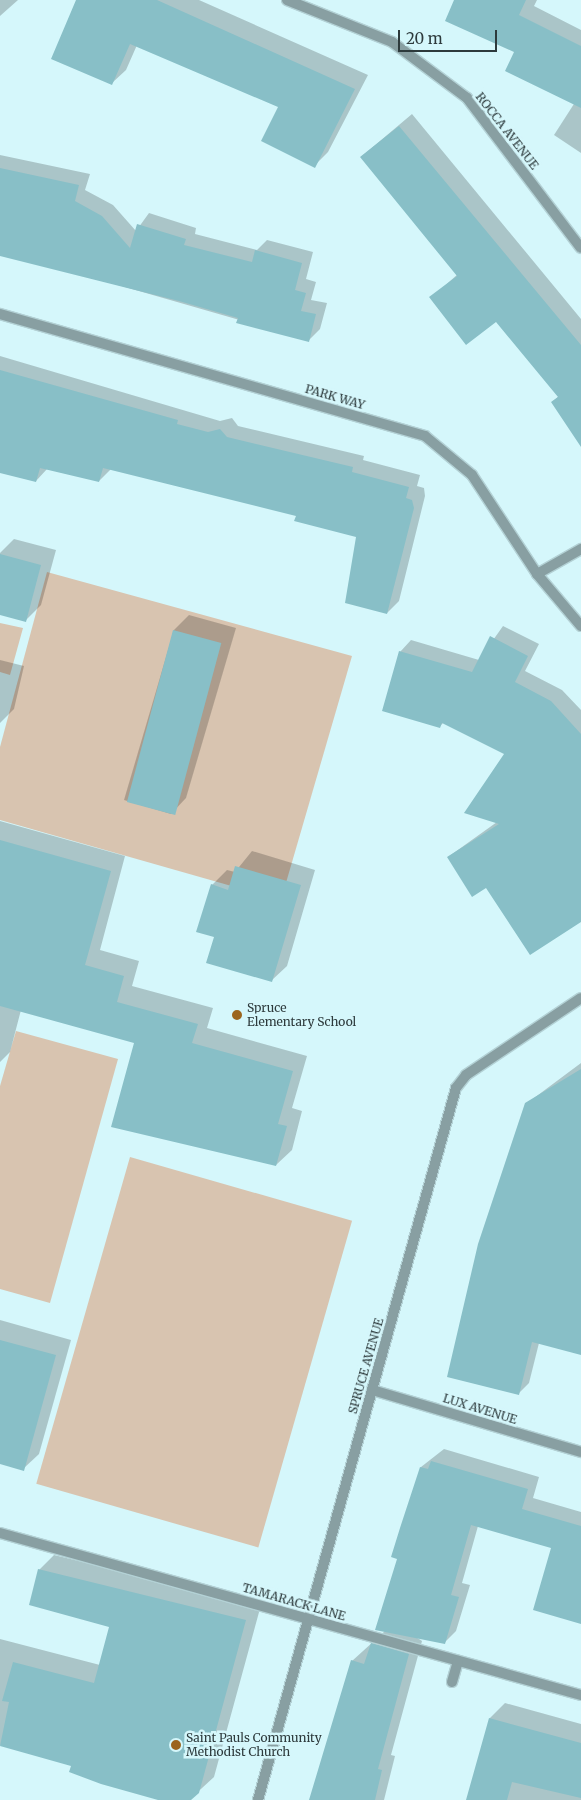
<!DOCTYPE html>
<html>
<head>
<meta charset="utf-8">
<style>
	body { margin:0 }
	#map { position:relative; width:581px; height:1800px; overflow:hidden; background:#d5f7fb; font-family:Merriweather,serif }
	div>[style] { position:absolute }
	.green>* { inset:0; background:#d8c4b0; transform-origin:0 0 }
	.shadow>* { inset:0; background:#0003 }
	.building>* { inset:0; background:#88bfc7; transform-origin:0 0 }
	.roads { filter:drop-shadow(1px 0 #b3d1d5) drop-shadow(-1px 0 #b3d1d5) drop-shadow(0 1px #b3d1d5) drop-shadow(0 -1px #b3d1d5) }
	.lane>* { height:10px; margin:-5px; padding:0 5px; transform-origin:5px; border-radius:5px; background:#889fa2 }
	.street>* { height:10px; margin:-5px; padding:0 5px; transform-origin:5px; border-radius:5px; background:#889fa2 }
	.dots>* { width:14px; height:14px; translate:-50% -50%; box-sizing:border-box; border:2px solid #d5f7fb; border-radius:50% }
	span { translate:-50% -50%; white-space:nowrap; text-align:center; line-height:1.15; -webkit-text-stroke:5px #d5f7fb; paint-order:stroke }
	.street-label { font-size:12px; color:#2d3a3c }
	.poi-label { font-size:12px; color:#2d3a3c }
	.left { translate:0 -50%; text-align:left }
	.scale { position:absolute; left:398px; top:30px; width:99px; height:22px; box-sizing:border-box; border:2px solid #2d3a3c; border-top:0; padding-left:6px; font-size:15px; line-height:18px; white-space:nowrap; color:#2d3a3c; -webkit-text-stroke:4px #d5f7fb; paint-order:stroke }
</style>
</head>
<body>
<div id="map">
	<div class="green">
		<i style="clip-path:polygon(47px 572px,352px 656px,281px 900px,0 820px,0 747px)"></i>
		<i style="clip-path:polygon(0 623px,23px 628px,10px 675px,0 672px)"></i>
		<i style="clip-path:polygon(16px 1031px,118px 1059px,50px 1303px,0 1289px,0 1086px)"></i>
		<i style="left:130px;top:1157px;width:231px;height:340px;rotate:16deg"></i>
	</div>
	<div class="shadow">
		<i style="clip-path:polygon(0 0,18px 0,0 16px)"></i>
		<i style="clip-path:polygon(78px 0,199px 0,368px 75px,328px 152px,314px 166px,280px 106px,137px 45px,126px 70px,112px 83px)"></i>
		<i style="clip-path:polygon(454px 0,537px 0,534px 6px,581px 30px,581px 69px,516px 52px)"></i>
		<i style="clip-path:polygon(581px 93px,581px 153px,554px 135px)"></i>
		<i style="clip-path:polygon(412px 114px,581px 319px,581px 445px,552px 402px,559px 396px,496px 320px,431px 298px,458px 274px,361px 157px)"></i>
		<i style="clip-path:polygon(0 155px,90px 174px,85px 190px,113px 205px,136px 231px,149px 213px,196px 228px,195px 234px,257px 250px,267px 240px,313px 252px,306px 279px,316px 282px,311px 300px,327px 303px,320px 329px,309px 340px,0 251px)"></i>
		<i style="clip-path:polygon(0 356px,220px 421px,232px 418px,238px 426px,364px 456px,363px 460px,420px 475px,417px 486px,424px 488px,425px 496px,399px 601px,387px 613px,358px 536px,297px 515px,111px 469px,99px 481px,47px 469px,36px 481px,0 471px)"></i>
		<i style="clip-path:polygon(14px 539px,56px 550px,41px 605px,26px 620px,0 614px,0 553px)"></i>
		<i style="clip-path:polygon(189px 615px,236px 628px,186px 798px,171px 814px,124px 800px,174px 630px)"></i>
		<i style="clip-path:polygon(503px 626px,539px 644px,525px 671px,562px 690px,581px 710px,581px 921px,448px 857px,497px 822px,505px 753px,444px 722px,440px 726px,400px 652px,411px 640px,479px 660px)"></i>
		<i style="clip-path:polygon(0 660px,24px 666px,14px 709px,0 723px)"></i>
		<i style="clip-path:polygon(0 821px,125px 856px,100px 950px,139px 961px,132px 986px,213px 1008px,207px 1028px,307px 1056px,292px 1108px,302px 1111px,292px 1150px,276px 1165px,135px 1042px,21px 1010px,10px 1052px,0 1062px)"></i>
		<i style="clip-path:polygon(252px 851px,315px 870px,287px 966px,271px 981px,215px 936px,212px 885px,227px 870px,235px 872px)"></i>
		<i style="clip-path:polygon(581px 1063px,581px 1354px,539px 1343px,529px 1383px,518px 1394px,526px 1104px)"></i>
		<i style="clip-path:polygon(0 1320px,71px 1340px,39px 1454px,23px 1469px,0 1463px)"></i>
		<i style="clip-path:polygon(444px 1449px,539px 1477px,533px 1498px,581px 1512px,581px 1621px,552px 1547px,478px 1526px,462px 1583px,470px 1585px,456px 1631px,444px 1643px,416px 1637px,422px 1641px,391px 1755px,395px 1756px,384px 1800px,312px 1800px,352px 1661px,385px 1631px,421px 1467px)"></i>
		<i style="clip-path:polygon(54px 1555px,261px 1605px,214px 1777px,189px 1800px,163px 1800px,72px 1765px,0 1745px,0 1639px,100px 1665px,110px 1626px,39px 1570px)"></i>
		<i style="clip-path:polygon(505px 1703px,581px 1724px,581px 1800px,468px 1800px,490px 1718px)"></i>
	</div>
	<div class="building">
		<i style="clip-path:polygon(76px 0,157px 0,355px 89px,315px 168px,261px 141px,278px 107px,130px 44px,112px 85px,51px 59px)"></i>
		<i style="clip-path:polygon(454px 0,526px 0,519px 15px,581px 46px,581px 108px,505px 71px,514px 52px,445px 21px)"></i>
		<i style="clip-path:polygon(399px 126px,581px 345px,581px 447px,551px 402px,558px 397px,496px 322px,466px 345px,429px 297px,457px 276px,360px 157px)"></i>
		<i style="clip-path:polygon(0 168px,79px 185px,75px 201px,102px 216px,130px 248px,137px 224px,186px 239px,184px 245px,252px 262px,255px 250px,302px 263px,295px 290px,306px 293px,301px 311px,316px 314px,309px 342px,236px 323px,238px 318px,179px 301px,0 256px)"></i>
		<i style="clip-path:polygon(0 370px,178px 420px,177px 424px,208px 432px,220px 429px,227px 437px,353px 467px,352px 472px,409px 487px,406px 498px,412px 500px,414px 508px,387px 614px,345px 603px,356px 537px,294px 521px,296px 516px,103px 468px,99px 482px,40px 468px,36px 482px,0 473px)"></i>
		<i style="clip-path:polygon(0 554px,41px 565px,26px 622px,0 615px)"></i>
		<i style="left:173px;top:630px;width:50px;height:178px;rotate:15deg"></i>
		<i style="clip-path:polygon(490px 636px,528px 656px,515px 682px,551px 701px,581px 734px,581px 922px,530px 955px,486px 888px,472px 897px,447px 857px,499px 824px,464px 813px,504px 754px,442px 723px,440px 728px,382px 711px,399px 651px,472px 672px)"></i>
		<i style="clip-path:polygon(0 840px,111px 871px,85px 965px,124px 976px,117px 1002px,198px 1024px,192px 1043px,293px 1071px,278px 1124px,287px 1126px,276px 1166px,111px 1127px,134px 1043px,0 1006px)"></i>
		<i style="clip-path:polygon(235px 866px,301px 885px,272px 982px,206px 963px,214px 937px,196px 932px,211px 884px,228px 890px)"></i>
		<i style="clip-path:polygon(581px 1069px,581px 1355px,532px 1342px,519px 1395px,447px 1377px,478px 1244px,525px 1103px)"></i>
		<i style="clip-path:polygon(0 1340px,56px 1355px,24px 1471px,0 1464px)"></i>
		<i style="clip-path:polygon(431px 1461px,528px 1489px,522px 1509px,581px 1526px,581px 1624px,533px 1610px,551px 1548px,471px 1525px,451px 1595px,459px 1597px,445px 1644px,375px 1630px,397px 1559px,391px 1557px,400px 1528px,420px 1467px,428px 1469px)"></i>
		<i style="clip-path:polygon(38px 1569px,246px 1620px,199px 1793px,191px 1800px,158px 1800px,101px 1784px,69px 1772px,71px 1766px,0 1746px,9px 1702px,2px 1701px,13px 1662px,94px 1683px,109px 1627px,29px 1605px)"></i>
		<i style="clip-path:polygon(371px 1643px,409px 1654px,378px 1769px,382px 1770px,375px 1800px,309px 1800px,351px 1660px,364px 1664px)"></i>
		<i style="clip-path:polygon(489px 1718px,581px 1743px,581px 1798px,512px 1782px,507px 1800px,466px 1800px)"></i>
	</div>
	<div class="roads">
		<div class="lane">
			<i style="left:0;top:1533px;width:603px;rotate:15.58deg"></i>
			<i style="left:452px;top:1682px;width:22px;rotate:-74deg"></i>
		</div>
		<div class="street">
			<i style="left:287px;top:0;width:113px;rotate:21.8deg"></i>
			<i style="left:392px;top:42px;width:94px;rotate:36.7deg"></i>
			<i style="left:467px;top:98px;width:188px;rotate:52.8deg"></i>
			<i style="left:0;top:314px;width:442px;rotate:16deg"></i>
			<i style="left:425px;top:436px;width:61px;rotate:39.7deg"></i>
			<i style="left:472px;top:475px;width:118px;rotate:56.7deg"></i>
			<i style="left:537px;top:574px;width:68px;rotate:49.8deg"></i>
			<i style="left:537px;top:574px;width:51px;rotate:-29.6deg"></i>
			<i style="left:372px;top:1390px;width:218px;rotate:16.5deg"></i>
			<i style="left:258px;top:1800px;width:739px;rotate:-74.46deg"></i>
			<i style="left:456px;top:1088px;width:16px;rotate:-52deg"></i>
			<i style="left:466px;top:1075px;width:138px;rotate:-33.8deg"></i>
		</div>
	</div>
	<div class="dots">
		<i style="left:237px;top:1015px;background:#9b651e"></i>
		<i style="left:176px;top:1745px;background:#9b651e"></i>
	</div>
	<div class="street-label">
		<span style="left:507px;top:131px;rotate:52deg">ROCCA AVENUE</span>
		<span style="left:335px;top:397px;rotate:16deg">PARK WAY</span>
		<span style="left:366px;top:1366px;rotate:-74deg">SPRUCE AVENUE</span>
		<span style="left:480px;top:1409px;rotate:17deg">LUX AVENUE</span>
		<span style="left:294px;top:1602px;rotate:16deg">TAMARACK LANE</span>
	</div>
	<div class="poi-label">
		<span class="left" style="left:247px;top:1015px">Spruce<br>Elementary School</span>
		<span class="left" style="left:186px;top:1745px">Saint Pauls Community<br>Methodist Church</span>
	</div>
	<div class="scale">20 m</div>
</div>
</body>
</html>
